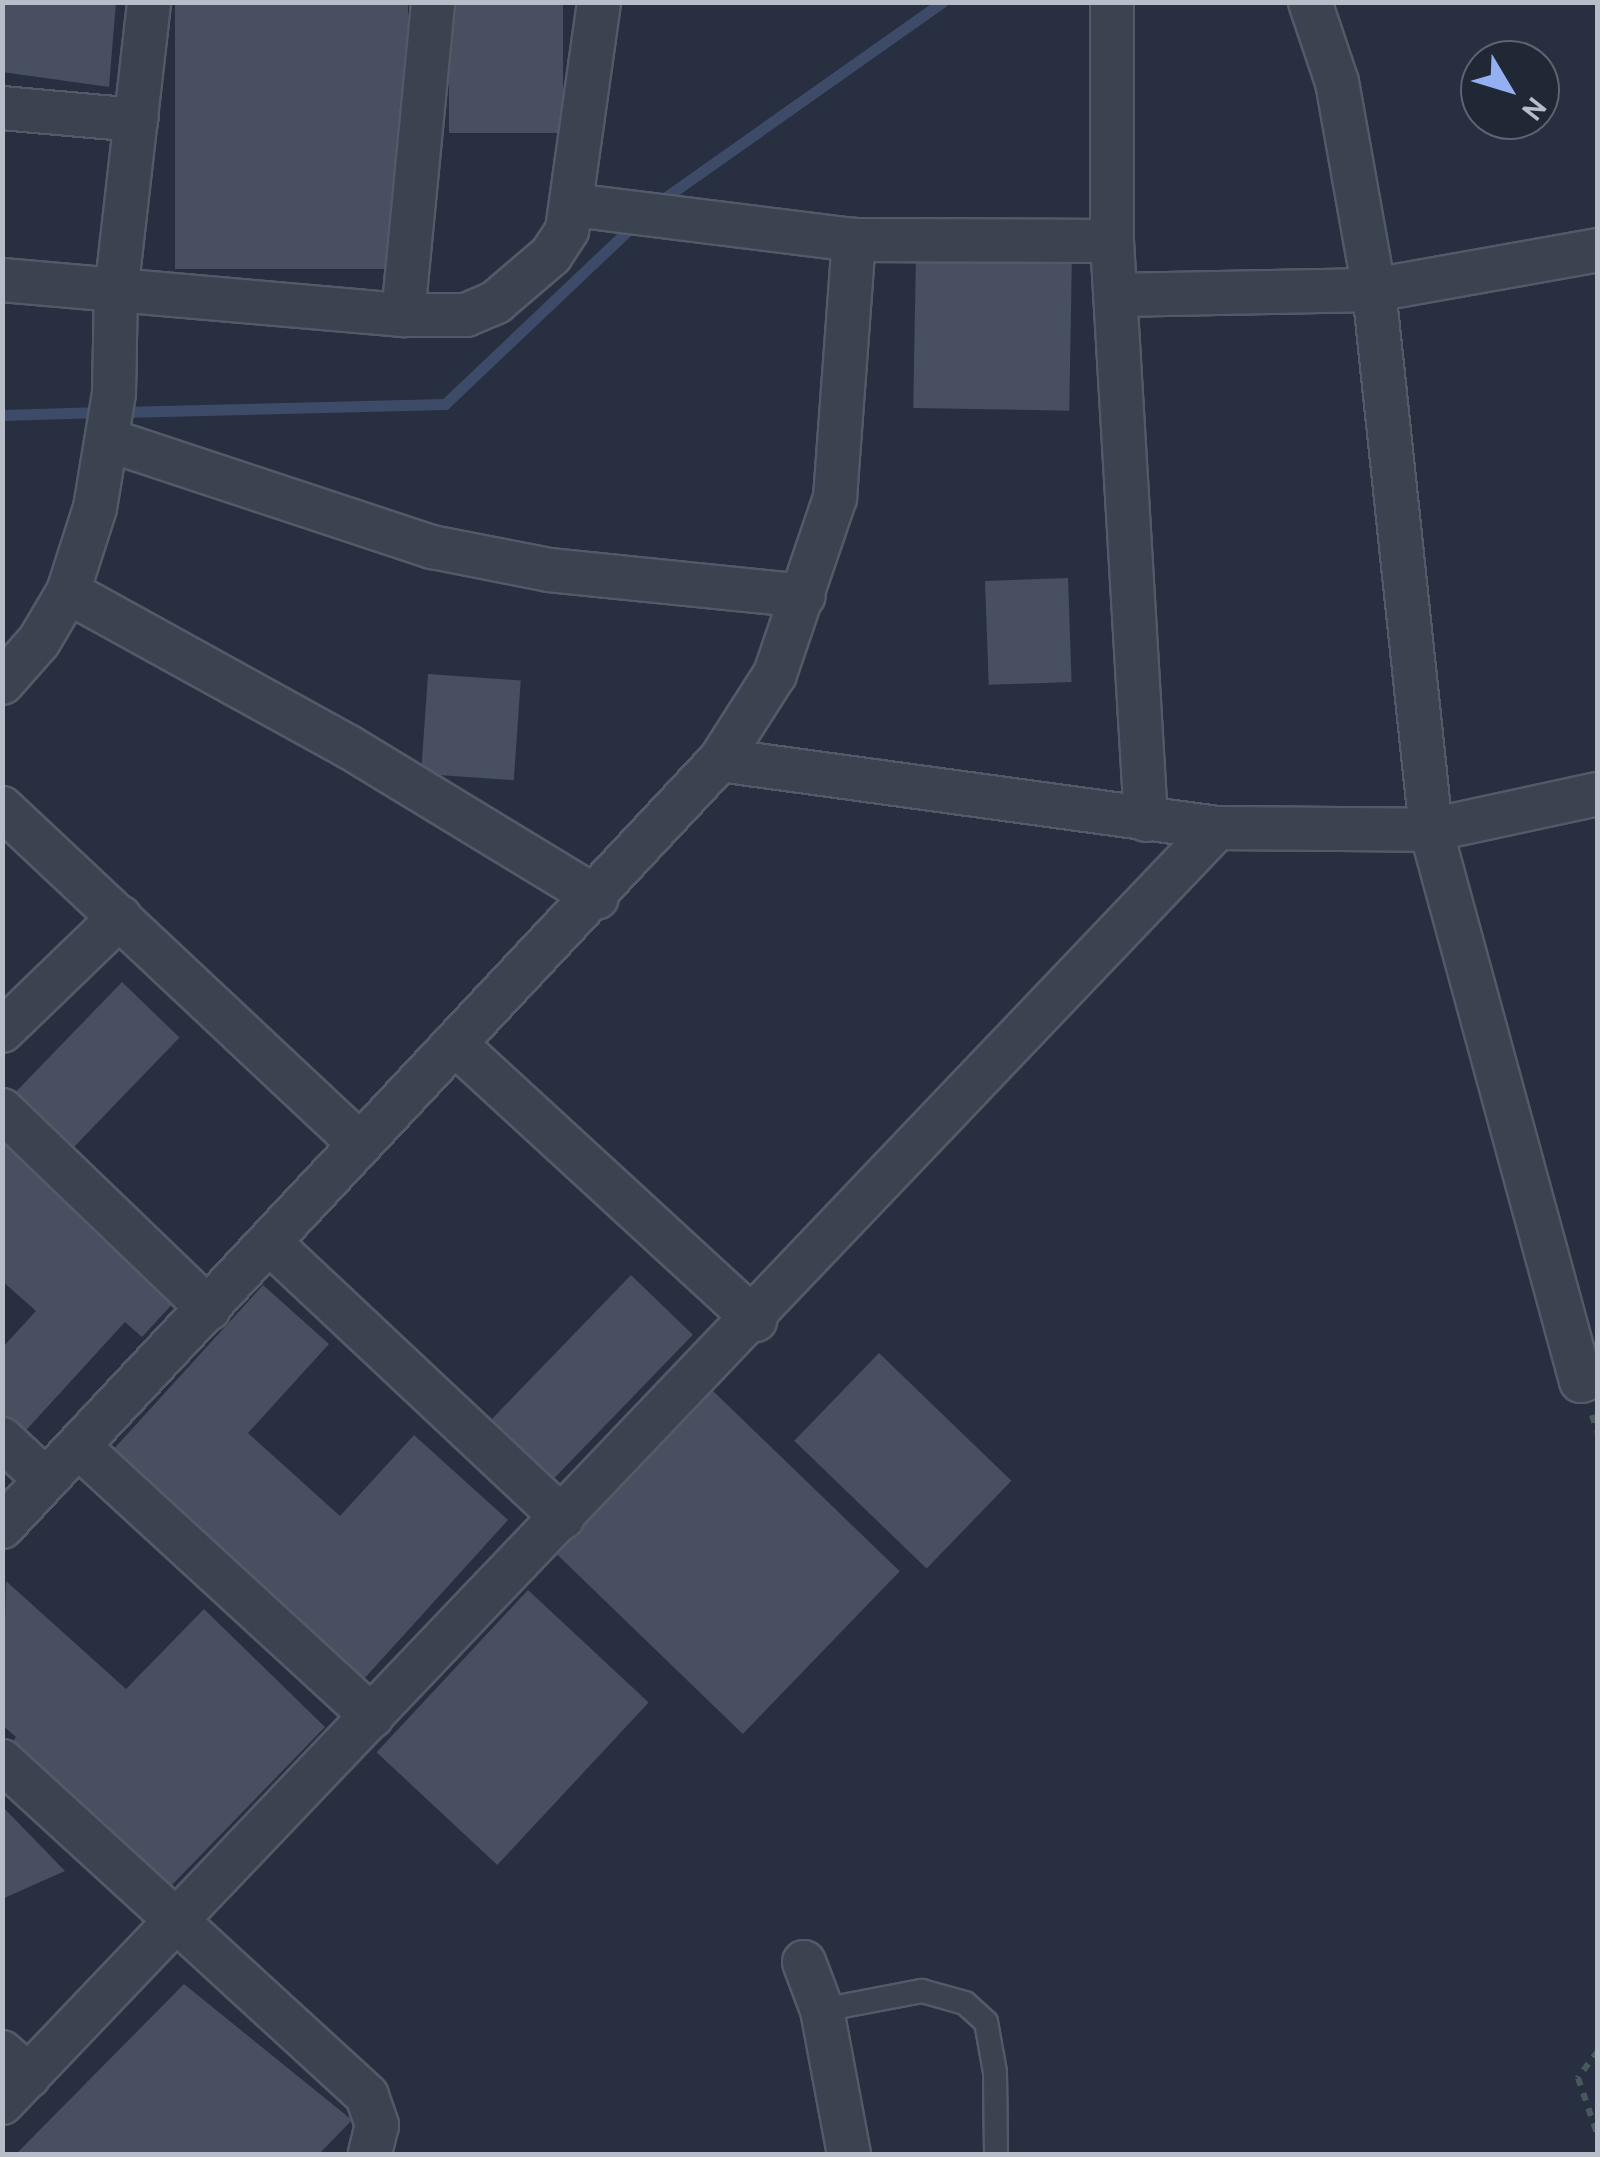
<!DOCTYPE html>
<html>
<head>
<meta charset="utf-8">
<style>
	body { margin:0 }
	#map { position:relative; width:1600px; height:2157px; overflow:hidden; background:#272f40; font-family:Overpass,sans-serif }
	div>[style] { position:absolute }
	.stream>* { height:11px; margin:-5.5px; padding:0 5.5px; transform-origin:5.5px; border-radius:5.5px; background:#3e4b68 }
	.building>* { inset:0; background:#474f61; transform-origin:0 0 }
	.path>* { height:6px; margin-top:-3px; transform-origin:0; background:repeating-linear-gradient(90deg,#48595e 0 8px,transparent 0 16px) }
	.roads { filter:drop-shadow(2px 0 #535a67) drop-shadow(-2px 0 #535a67) drop-shadow(0 2px #535a67) drop-shadow(0 -2px #535a67) }
	.service>* { height:22px; margin:-11px; padding:0 11px; transform-origin:11px; border-radius:11px; background:#3b4250 }
	.minor>* { height:42px; margin:-21px; padding:0 21px; transform-origin:21px; border-radius:21px; background:#3b4250 }
	span { translate:-50% -50%; white-space:nowrap; text-align:center; line-height:1.15; -webkit-text-stroke:9px #202735; paint-order:stroke }
	.frame { position:absolute; inset:0; border:5px solid #b8bdca; pointer-events:none }
	.north { position:absolute; left:1460px; top:40px; width:100px; height:100px; box-sizing:border-box; background:#202735; border:2px solid #5d6371; border-radius:50%; rotate:128deg; font-size:28px; font-weight:700; line-height:40px; text-align:center; color:#b8bdca }
	.north::after { content:''; display:block; margin:auto; width:35px; height:45px; background:#95b0f2; clip-path:polygon(50% 0,100% 100%,50% 72%,0 100%) }
</style>
</head>
<body>
<div id="map">
	<div class="stream">
		<i style="left:656px;top:204px;width:350px;rotate:-35.2deg"></i>
		<i style="left:121px;top:412px;width:324px;rotate:-1.4deg"></i>
		<i style="left:445px;top:404px;width:262px;rotate:-43.5deg"></i>
		<i style="left:2px;top:415px;width:100px;rotate:-1.7deg"></i>
	</div>
	<div class="building">
		<i style="clip-path:polygon(2px 2px,116px 2px,109px 87px,2px 72px)"></i>
		<i style="left:175px;top:2px;width:233px;height:267px"></i>
		<i style="left:449px;top:2px;width:114px;height:131px"></i>
		<i style="left:916px;top:250px;width:156px;height:158px;rotate:1deg"></i>
		<i style="left:1068px;top:578px;width:104px;height:83px;rotate:88deg"></i>
		<i style="left:428px;top:674px;width:93px;height:100px;rotate:4deg"></i>
		<i style="left:122px;top:982px;width:80px;height:160px;rotate:44deg"></i>
		<i style="clip-path:polygon(2px 1143px,176px 1300px,142px 1337px,125px 1322px,18px 1439px,2px 1425px,2px 1348px,36px 1311px,2px 1281px)"></i>
		<i style="left:631px;top:1275px;width:86px;height:202px;rotate:44deg"></i>
		<i style="clip-path:polygon(263px 1285px,329px 1344px,248px 1433px,340px 1516px,414px 1435px,508px 1520px,363px 1680px,111px 1452px)"></i>
		<i style="left:879px;top:1353px;width:184px;height:122px;rotate:44deg"></i>
		<i style="left:712px;top:1390px;width:261px;height:226px;rotate:44deg"></i>
		<i style="clip-path:polygon(6px 1581px,126px 1689px,204px 1609px,325px 1727px,169px 1888px,101px 1823px,86px 1838px,2px 1755px,16px 1737px,2px 1725px)"></i>
		<i style="left:528px;top:1590px;width:165px;height:222px;rotate:43deg"></i>
		<i style="clip-path:polygon(2px 1806px,65px 1871px,2px 1899px)"></i>
		<i style="clip-path:polygon(184px 1984px,352px 2120px,319px 2154px,16px 2154px)"></i>
	</div>
	<div class="path">
		<i style="left:1592px;top:1415px;width:19px;rotate:72deg"></i>
		<i style="left:1598px;top:2051px;width:34px;rotate:127deg"></i>
		<i style="left:1578px;top:2078px;width:61px;rotate:71deg"></i>
	</div>
	<div class="roads">
		<div class="service">
			<i style="left:822px;top:2010px;width:102px;rotate:-10.8deg"></i>
			<i style="left:922px;top:1991px;width:45px;rotate:15.6deg"></i>
			<i style="left:965px;top:2003px;width:28px;rotate:42deg"></i>
			<i style="left:986px;top:2022px;width:51px;rotate:79.8deg"></i>
			<i style="left:995px;top:2072px;width:82px;rotate:89.3deg"></i>
		</div>
		<div class="minor">
			<i style="left:1112px;top:2px;width:239px;rotate:90deg"></i>
			<i style="left:1112px;top:241px;width:580px;rotate:86.64deg"></i>
			<i style="left:1310px;top:2px;width:84px;rotate:71.4deg"></i>
			<i style="left:1337px;top:82px;width:211px;rotate:79.9deg"></i>
			<i style="left:1374px;top:290px;width:543px;rotate:83.97deg"></i>
			<i style="left:1431px;top:830px;width:571px;rotate:74.77deg"></i>
			<i style="left:1581px;top:1381px;width:18px;rotate:-19deg"></i>
			<i style="left:2px;top:108px;width:135px;rotate:5.1deg"></i>
			<i style="left:573px;top:205px;width:283px;rotate:7.1deg"></i>
			<i style="left:854px;top:240px;width:258px;rotate:0.2deg"></i>
			<i style="left:2px;top:280px;width:403px;rotate:5deg"></i>
			<i style="left:403px;top:315px;width:63px"></i>
			<i style="left:466px;top:315px;width:33px;rotate:-23deg"></i>
			<i style="left:496px;top:302px;width:72px;rotate:-40.5deg"></i>
			<i style="left:551px;top:255px;width:30px;rotate:-57deg"></i>
			<i style="left:567px;top:230px;width:230px;rotate:-82deg"></i>
			<i style="left:1115px;top:295px;width:259px;rotate:-1.1deg"></i>
			<i style="left:1374px;top:290px;width:228px;rotate:-10.1deg"></i>
			<i style="left:403px;top:315px;width:314px;rotate:-84.5deg"></i>
			<i style="left:108px;top:440px;width:341px;rotate:18.3deg"></i>
			<i style="left:432px;top:547px;width:119px;rotate:11.1deg"></i>
			<i style="left:549px;top:570px;width:256px;rotate:5.8deg"></i>
			<i style="left:68px;top:592px;width:321px;rotate:28.9deg"></i>
			<i style="left:349px;top:747px;width:290px;rotate:31.3deg"></i>
			<i style="left:2px;top:683px;width:56px;rotate:-48.6deg"></i>
			<i style="left:39px;top:641px;width:57px;rotate:-59.4deg"></i>
			<i style="left:68px;top:592px;width:88px;rotate:-72.2deg"></i>
			<i style="left:95px;top:508px;width:117px;rotate:-80.6deg"></i>
			<i style="left:114px;top:393px;width:100px;rotate:-88.9deg"></i>
			<i style="left:116px;top:293px;width:293px;rotate:-83.5deg"></i>
			<i style="left:720px;top:760px;width:502px;rotate:7.79deg"></i>
			<i style="left:1217px;top:828px;width:214px;rotate:0.5deg"></i>
			<i style="left:1431px;top:830px;width:171px;rotate:-12.2deg"></i>
			<i style="left:2px;top:808px;width:490px;rotate:43.2deg"></i>
			<i style="left:2px;top:1031px;width:164px;rotate:-44deg"></i>
			<i style="left:455px;top:1044px;width:408px;rotate:42.6deg"></i>
			<i style="left:2px;top:1110px;width:287px;rotate:43.9deg"></i>
			<i style="left:271px;top:1244px;width:400px;rotate:43.2deg"></i>
			<i style="left:2px;top:1439px;width:60px;rotate:43deg"></i>
			<i style="left:79px;top:1447px;width:398px;rotate:42.6deg"></i>
			<i style="left:2px;top:1527px;width:1051px;rotate:-46.89deg"></i>
			<i style="left:720px;top:760px;width:102px;rotate:-57.4deg"></i>
			<i style="left:775px;top:674px;width:186px;rotate:-71.2deg"></i>
			<i style="left:835px;top:498px;width:259px;rotate:-85.8deg"></i>
			<i style="left:2px;top:1761px;width:495px;rotate:42.5deg"></i>
			<i style="left:367px;top:2096px;width:31px;rotate:71deg"></i>
			<i style="left:377px;top:2125px;width:30px;rotate:104deg"></i>
			<i style="left:804px;top:1962px;width:51px;rotate:69.4deg"></i>
			<i style="left:822px;top:2010px;width:147px;rotate:79.4deg"></i>
			<i style="left:2px;top:2052px;width:36px;rotate:42deg"></i>
			<i style="left:2px;top:2103px;width:1761px;rotate:-46.38deg"></i>
		</div>
	</div>
	<div class="frame"></div>
	<div class="north">N</div>
</div>
</body>
</html>
